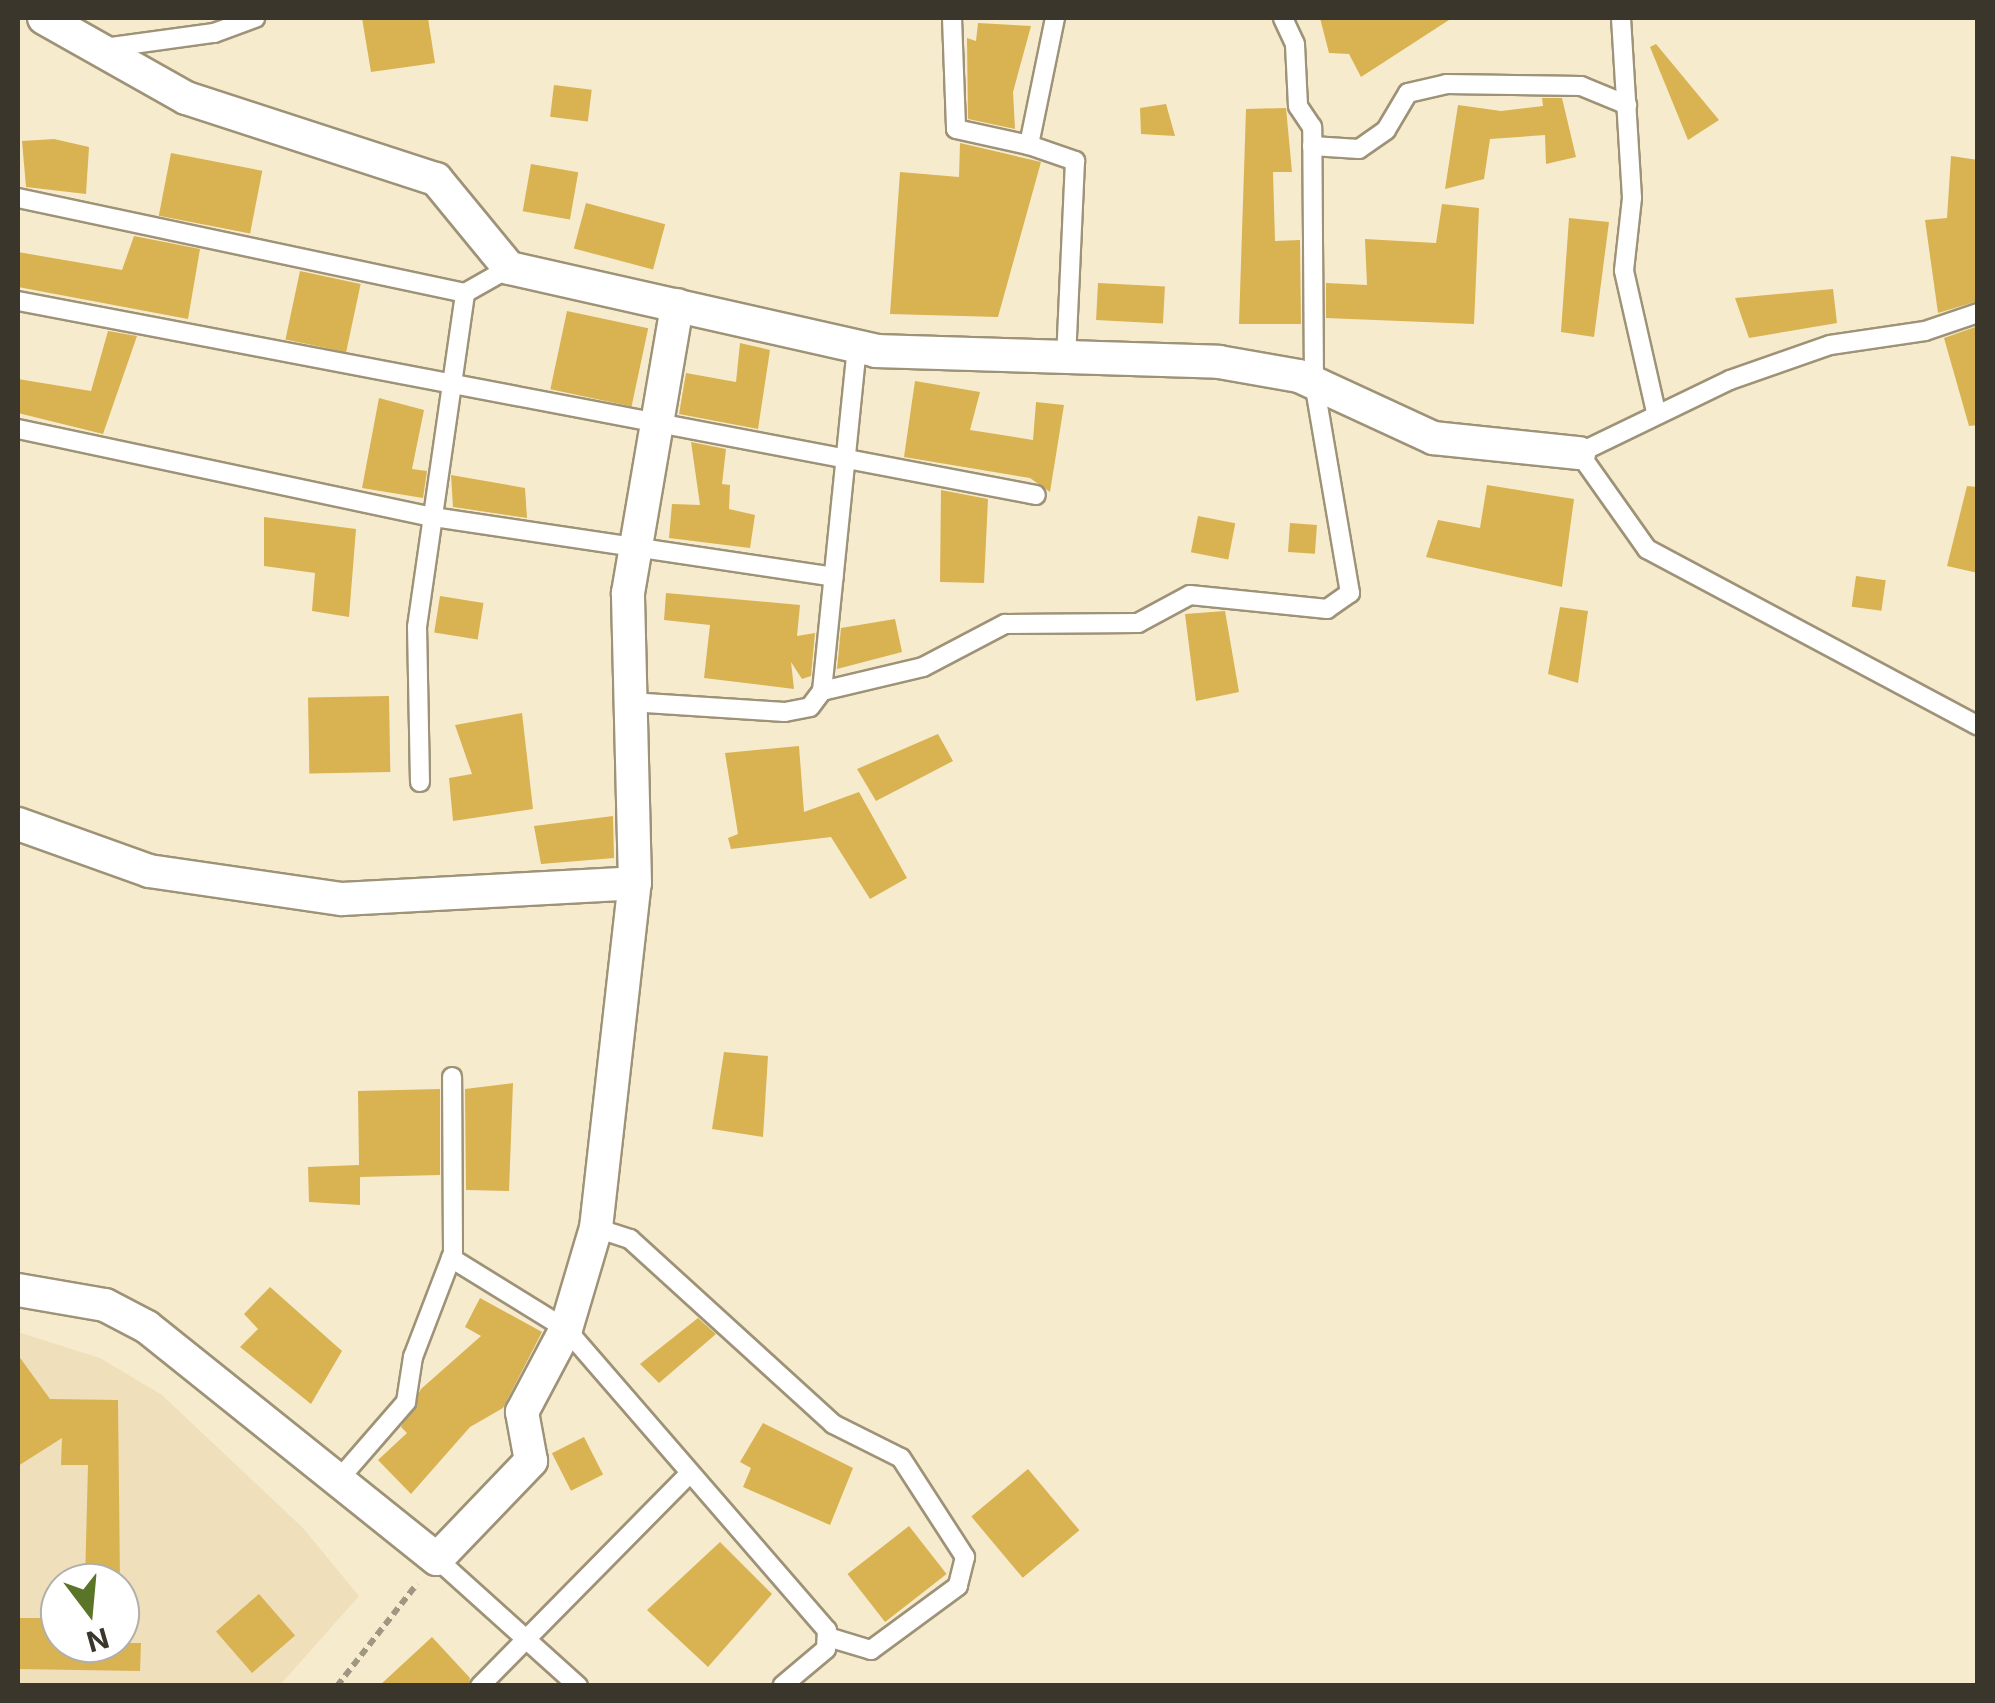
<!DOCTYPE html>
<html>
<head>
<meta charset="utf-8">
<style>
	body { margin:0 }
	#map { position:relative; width:1995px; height:1703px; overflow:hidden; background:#f7ebce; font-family:Inter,sans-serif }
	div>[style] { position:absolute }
	.built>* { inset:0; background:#efdfbb }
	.building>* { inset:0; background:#d9b252; transform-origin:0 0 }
	.path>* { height:6px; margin-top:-3px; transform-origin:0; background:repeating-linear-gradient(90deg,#a09783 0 8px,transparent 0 13px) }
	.roads { filter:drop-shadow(2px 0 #9e9277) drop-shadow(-2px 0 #9e9277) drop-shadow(0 2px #9e9277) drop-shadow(0 -2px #9e9277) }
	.service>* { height:18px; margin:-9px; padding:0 9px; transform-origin:9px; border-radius:9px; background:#fff }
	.minor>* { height:32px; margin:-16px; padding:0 16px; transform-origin:16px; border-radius:16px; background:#fff }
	span { translate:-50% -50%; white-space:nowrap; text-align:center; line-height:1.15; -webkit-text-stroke:8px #fff; paint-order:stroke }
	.frame { position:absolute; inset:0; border:20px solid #3b362b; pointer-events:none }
	.north { position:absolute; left:40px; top:1563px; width:100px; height:100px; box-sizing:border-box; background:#fff; border:2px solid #b1afaa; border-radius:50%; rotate:164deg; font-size:28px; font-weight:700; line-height:40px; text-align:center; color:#3b362b }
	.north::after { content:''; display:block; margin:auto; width:35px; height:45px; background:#5b7528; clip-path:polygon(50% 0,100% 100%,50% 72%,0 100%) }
</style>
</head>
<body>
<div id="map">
	<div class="built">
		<i style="clip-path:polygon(evenodd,18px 1332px,100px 1358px,162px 1395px,303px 1528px,359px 1596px,280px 1685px,18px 1685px,18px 1332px,60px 1583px,120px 1583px,120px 1643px,60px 1643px,60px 1583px)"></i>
	</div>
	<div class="building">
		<i style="clip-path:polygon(362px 18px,428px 18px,435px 63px,371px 72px)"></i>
		<i style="clip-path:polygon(1320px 18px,1452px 18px,1361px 77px,1349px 54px,1329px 53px)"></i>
		<i style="clip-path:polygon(978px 23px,1031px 26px,1013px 92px,1015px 129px,968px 119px,967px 38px,976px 41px)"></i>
		<i style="clip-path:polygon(1656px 44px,1719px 120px,1688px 140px,1650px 47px)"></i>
		<i style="left:554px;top:85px;width:38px;height:32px;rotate:7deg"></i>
		<i style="clip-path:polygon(1542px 98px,1562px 98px,1576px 157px,1546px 164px,1545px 135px,1490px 139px,1484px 179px,1445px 189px,1458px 105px,1501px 111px,1543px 106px)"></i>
		<i style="clip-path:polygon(1166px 104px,1175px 136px,1141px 134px,1140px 108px)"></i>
		<i style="clip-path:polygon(1286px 108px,1292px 172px,1273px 172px,1275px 241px,1300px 240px,1301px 324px,1239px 324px,1246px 109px)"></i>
		<i style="clip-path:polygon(54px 139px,89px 147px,86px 194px,26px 187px,22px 141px)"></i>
		<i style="clip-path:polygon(960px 143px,1041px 162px,998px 317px,890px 314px,900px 172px,959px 177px)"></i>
		<i style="left:171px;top:153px;width:93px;height:64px;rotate:11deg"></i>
		<i style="clip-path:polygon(1951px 156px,1978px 160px,1978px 301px,1938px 313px,1925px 220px,1947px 218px)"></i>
		<i style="left:531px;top:164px;width:48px;height:48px;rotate:10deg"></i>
		<i style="left:586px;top:203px;width:82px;height:47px;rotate:15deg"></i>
		<i style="clip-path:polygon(1442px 204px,1479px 208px,1474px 324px,1326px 318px,1326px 283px,1367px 285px,1365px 239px,1436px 243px)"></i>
		<i style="clip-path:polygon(1569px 218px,1609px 222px,1594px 337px,1561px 332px)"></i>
		<i style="clip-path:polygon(134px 236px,200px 249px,188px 319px,18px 287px,18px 252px,122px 270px)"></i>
		<i style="left:300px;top:271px;width:62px;height:70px;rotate:12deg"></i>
		<i style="left:1098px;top:283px;width:67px;height:37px;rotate:3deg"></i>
		<i style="clip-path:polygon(1833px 289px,1837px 323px,1749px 338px,1735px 298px)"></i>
		<i style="left:567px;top:311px;width:83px;height:80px;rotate:12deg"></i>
		<i style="clip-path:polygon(1978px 326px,1978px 425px,1969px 426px,1944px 338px)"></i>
		<i style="clip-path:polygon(108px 331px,137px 336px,103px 434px,18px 413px,18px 379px,91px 391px)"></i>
		<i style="clip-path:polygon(740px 343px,770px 350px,758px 429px,679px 414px,686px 373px,736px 382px)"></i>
		<i style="clip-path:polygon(915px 381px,980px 392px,970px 430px,1033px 440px,1036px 402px,1064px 405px,1050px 492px,1030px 478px,904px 457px)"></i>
		<i style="clip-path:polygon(379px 398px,424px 410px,412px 469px,427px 471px,423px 498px,362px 488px)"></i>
		<i style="clip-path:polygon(691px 442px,726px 449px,722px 484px,730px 485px,729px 509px,755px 515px,750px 548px,669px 538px,672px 504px,700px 505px)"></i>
		<i style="clip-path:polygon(451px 475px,525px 488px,527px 518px,453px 507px)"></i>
		<i style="clip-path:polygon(1487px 485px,1574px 499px,1562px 587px,1426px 557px,1438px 520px,1480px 528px)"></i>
		<i style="clip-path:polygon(1967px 486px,1978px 487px,1978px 573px,1947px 566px)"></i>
		<i style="clip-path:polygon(941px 490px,988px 499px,984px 583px,940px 582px)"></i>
		<i style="left:1198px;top:516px;width:38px;height:37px;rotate:11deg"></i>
		<i style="clip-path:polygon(264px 517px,356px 529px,349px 617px,312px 611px,315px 573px,264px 566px)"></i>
		<i style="left:1290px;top:523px;width:27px;height:29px;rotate:4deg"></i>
		<i style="left:1856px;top:576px;width:30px;height:31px;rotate:8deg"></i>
		<i style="clip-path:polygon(666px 593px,800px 605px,797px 636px,815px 633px,811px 676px,802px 679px,791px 662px,794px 689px,704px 678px,710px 625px,664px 620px)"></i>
		<i style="left:440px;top:596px;width:44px;height:37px;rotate:9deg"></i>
		<i style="clip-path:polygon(1560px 607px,1588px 611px,1578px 683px,1548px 674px)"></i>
		<i style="clip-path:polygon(1225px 611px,1239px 692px,1196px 701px,1185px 614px)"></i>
		<i style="clip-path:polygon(895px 619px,902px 652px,837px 669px,841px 628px)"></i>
		<i style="left:389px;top:696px;width:76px;height:81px;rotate:89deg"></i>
		<i style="clip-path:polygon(522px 713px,533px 809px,453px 821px,449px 778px,472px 774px,455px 725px)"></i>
		<i style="clip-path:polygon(938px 734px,953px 761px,876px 801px,857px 769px)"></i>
		<i style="clip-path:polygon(799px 746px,804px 812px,859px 792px,907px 878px,870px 899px,831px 837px,731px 849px,728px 838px,738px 834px,725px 753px)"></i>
		<i style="clip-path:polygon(613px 816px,614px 858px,541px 864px,534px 826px)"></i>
		<i style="clip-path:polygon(724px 1052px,768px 1056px,763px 1137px,712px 1129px)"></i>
		<i style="clip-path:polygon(513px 1083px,509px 1191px,466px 1190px,465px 1089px)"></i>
		<i style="clip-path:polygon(440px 1089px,440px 1175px,360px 1177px,360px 1205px,309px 1202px,308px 1167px,359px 1165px,358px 1091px)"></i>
		<i style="clip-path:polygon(270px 1287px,342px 1351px,311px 1404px,240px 1347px,258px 1329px,244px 1314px)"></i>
		<i style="clip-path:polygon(480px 1298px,542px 1332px,503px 1408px,470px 1427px,411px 1494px,378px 1460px,407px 1433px,401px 1427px,421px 1389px,481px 1336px,465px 1327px)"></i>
		<i style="clip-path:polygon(698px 1318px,716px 1334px,659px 1383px,640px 1364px)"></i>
		<i style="clip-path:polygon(18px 1355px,50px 1399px,118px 1400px,120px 1583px,85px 1583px,88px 1465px,61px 1465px,62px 1438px,18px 1466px)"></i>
		<i style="clip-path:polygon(763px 1423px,853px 1468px,830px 1525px,743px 1487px,751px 1468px,740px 1462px)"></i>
		<i style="left:584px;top:1437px;width:42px;height:36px;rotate:63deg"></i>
		<i style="left:1028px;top:1469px;width:80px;height:74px;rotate:50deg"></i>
		<i style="left:909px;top:1526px;width:61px;height:78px;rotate:52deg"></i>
		<i style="clip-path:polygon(720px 1542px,772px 1594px,708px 1667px,647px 1610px)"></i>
		<i style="left:259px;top:1594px;width:55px;height:57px;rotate:49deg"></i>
		<i style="clip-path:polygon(18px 1618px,60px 1618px,60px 1643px,141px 1643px,140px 1671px,18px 1669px)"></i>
		<i style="clip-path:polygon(432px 1637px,470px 1678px,468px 1686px,379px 1686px)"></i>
	</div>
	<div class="path">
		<i style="left:337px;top:1686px;width:130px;rotate:-51.9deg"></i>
	</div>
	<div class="roads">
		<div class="service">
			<i style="left:952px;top:18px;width:111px;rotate:87.9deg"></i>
			<i style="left:956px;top:129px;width:75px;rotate:12.4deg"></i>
			<i style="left:1055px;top:18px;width:130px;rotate:101.6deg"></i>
			<i style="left:1029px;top:145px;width:49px;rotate:19.2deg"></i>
			<i style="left:1075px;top:161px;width:197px;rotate:92.6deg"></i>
			<i style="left:1621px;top:18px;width:180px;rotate:86.5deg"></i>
			<i style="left:1632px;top:198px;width:73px;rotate:96.3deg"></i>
			<i style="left:1624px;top:271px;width:145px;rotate:77.2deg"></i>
			<i style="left:104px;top:48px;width:111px;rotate:-7.8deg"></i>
			<i style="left:214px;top:33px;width:44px;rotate:-20.1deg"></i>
			<i style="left:1312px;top:146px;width:47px;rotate:3.7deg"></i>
			<i style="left:1359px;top:149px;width:33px;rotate:-35deg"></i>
			<i style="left:1386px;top:130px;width:43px;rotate:-59.3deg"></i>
			<i style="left:1408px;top:93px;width:39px;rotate:-13deg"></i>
			<i style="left:1446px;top:84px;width:135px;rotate:0.8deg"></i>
			<i style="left:1581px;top:86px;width:50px;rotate:22.4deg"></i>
			<i style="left:18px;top:198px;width:457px;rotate:12deg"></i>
			<i style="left:465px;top:293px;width:51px;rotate:-29.6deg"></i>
			<i style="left:18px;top:301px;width:1036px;rotate:10.79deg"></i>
			<i style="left:1978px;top:313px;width:56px;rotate:161.2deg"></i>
			<i style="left:1925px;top:331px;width:96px;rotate:171.6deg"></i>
			<i style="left:1830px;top:345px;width:106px;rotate:160.7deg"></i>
			<i style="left:1730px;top:380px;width:168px;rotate:154.2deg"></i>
			<i style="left:1579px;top:453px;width:118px;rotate:54.7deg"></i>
			<i style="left:1647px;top:549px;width:375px;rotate:28.1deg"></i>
			<i style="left:18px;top:429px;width:424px;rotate:12deg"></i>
			<i style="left:433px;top:517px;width:405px;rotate:8.5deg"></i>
			<i style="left:822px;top:691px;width:104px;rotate:-13.4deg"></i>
			<i style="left:923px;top:667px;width:93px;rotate:-27.7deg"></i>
			<i style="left:1005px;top:624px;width:133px;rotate:-0.4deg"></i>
			<i style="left:1138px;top:623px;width:59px;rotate:-28.3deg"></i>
			<i style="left:1190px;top:595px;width:138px;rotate:5.8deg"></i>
			<i style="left:1327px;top:609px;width:28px;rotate:-35deg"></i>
			<i style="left:1350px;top:593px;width:214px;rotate:-99.7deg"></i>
			<i style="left:1314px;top:382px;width:255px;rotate:-90.4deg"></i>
			<i style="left:1312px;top:127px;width:25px;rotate:-124deg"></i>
			<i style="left:1298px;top:106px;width:62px;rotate:-92.8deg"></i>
			<i style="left:1295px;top:44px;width:29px;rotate:-115deg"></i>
			<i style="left:630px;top:702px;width:155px;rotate:3.7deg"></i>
			<i style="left:785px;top:712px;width:25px;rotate:-11deg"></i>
			<i style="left:810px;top:707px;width:20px;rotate:-53deg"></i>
			<i style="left:822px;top:691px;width:346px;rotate:-84.2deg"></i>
			<i style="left:420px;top:782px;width:155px;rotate:-91.1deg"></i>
			<i style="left:417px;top:627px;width:337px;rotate:-81.8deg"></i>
			<i style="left:596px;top:1228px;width:36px;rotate:18deg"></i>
			<i style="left:630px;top:1239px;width:275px;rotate:42.3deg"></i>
			<i style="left:833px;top:1424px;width:76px;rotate:26.6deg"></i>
			<i style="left:901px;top:1458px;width:118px;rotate:57.1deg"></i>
			<i style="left:965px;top:1557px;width:30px;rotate:104deg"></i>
			<i style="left:958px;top:1586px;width:108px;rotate:143.7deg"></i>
			<i style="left:871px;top:1650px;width:42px;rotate:-163.3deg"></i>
			<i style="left:451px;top:1258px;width:135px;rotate:31.7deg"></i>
			<i style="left:566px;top:1329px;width:398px;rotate:49.1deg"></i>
			<i style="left:827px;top:1630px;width:19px;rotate:93deg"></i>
			<i style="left:826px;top:1649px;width:57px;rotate:139.9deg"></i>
			<i style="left:340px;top:1478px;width:101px;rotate:-49deg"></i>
			<i style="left:406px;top:1402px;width:46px;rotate:-81.2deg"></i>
			<i style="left:413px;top:1357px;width:111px;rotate:-69deg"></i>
			<i style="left:453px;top:1253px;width:176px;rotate:-90.3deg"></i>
			<i style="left:437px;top:1559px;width:190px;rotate:42deg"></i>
			<i style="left:480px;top:1686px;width:299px;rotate:-45.4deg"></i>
		</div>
		<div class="minor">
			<i style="left:44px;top:18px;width:163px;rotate:29.4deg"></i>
			<i style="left:186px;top:98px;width:263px;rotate:18deg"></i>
			<i style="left:436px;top:179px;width:115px;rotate:50.6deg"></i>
			<i style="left:509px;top:268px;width:376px;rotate:12.7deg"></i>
			<i style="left:876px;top:351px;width:343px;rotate:1.8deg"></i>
			<i style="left:1219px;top:362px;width:81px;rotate:9.9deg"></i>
			<i style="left:1299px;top:376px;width:148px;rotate:24.8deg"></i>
			<i style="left:1433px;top:438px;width:147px;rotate:5.9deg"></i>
			<i style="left:18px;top:824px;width:139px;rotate:19.7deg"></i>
			<i style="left:149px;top:871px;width:195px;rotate:8.3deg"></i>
			<i style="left:342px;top:899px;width:293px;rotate:-3.1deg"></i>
			<i style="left:18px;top:1290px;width:88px;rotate:9.8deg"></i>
			<i style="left:105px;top:1305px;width:47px;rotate:27.6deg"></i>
			<i style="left:147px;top:1327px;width:371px;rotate:38.7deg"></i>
			<i style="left:437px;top:1559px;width:136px;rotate:-46.2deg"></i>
			<i style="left:531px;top:1461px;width:50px;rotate:-100.4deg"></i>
			<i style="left:522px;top:1412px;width:94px;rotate:-62.1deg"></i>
			<i style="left:566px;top:1329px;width:105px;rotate:-73.5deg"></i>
			<i style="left:596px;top:1228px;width:347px;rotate:-83.6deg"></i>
			<i style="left:635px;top:883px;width:290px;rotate:-91.4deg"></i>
			<i style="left:628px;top:593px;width:292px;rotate:-80.3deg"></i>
		</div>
	</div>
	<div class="frame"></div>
	<div class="north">N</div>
</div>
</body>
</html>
